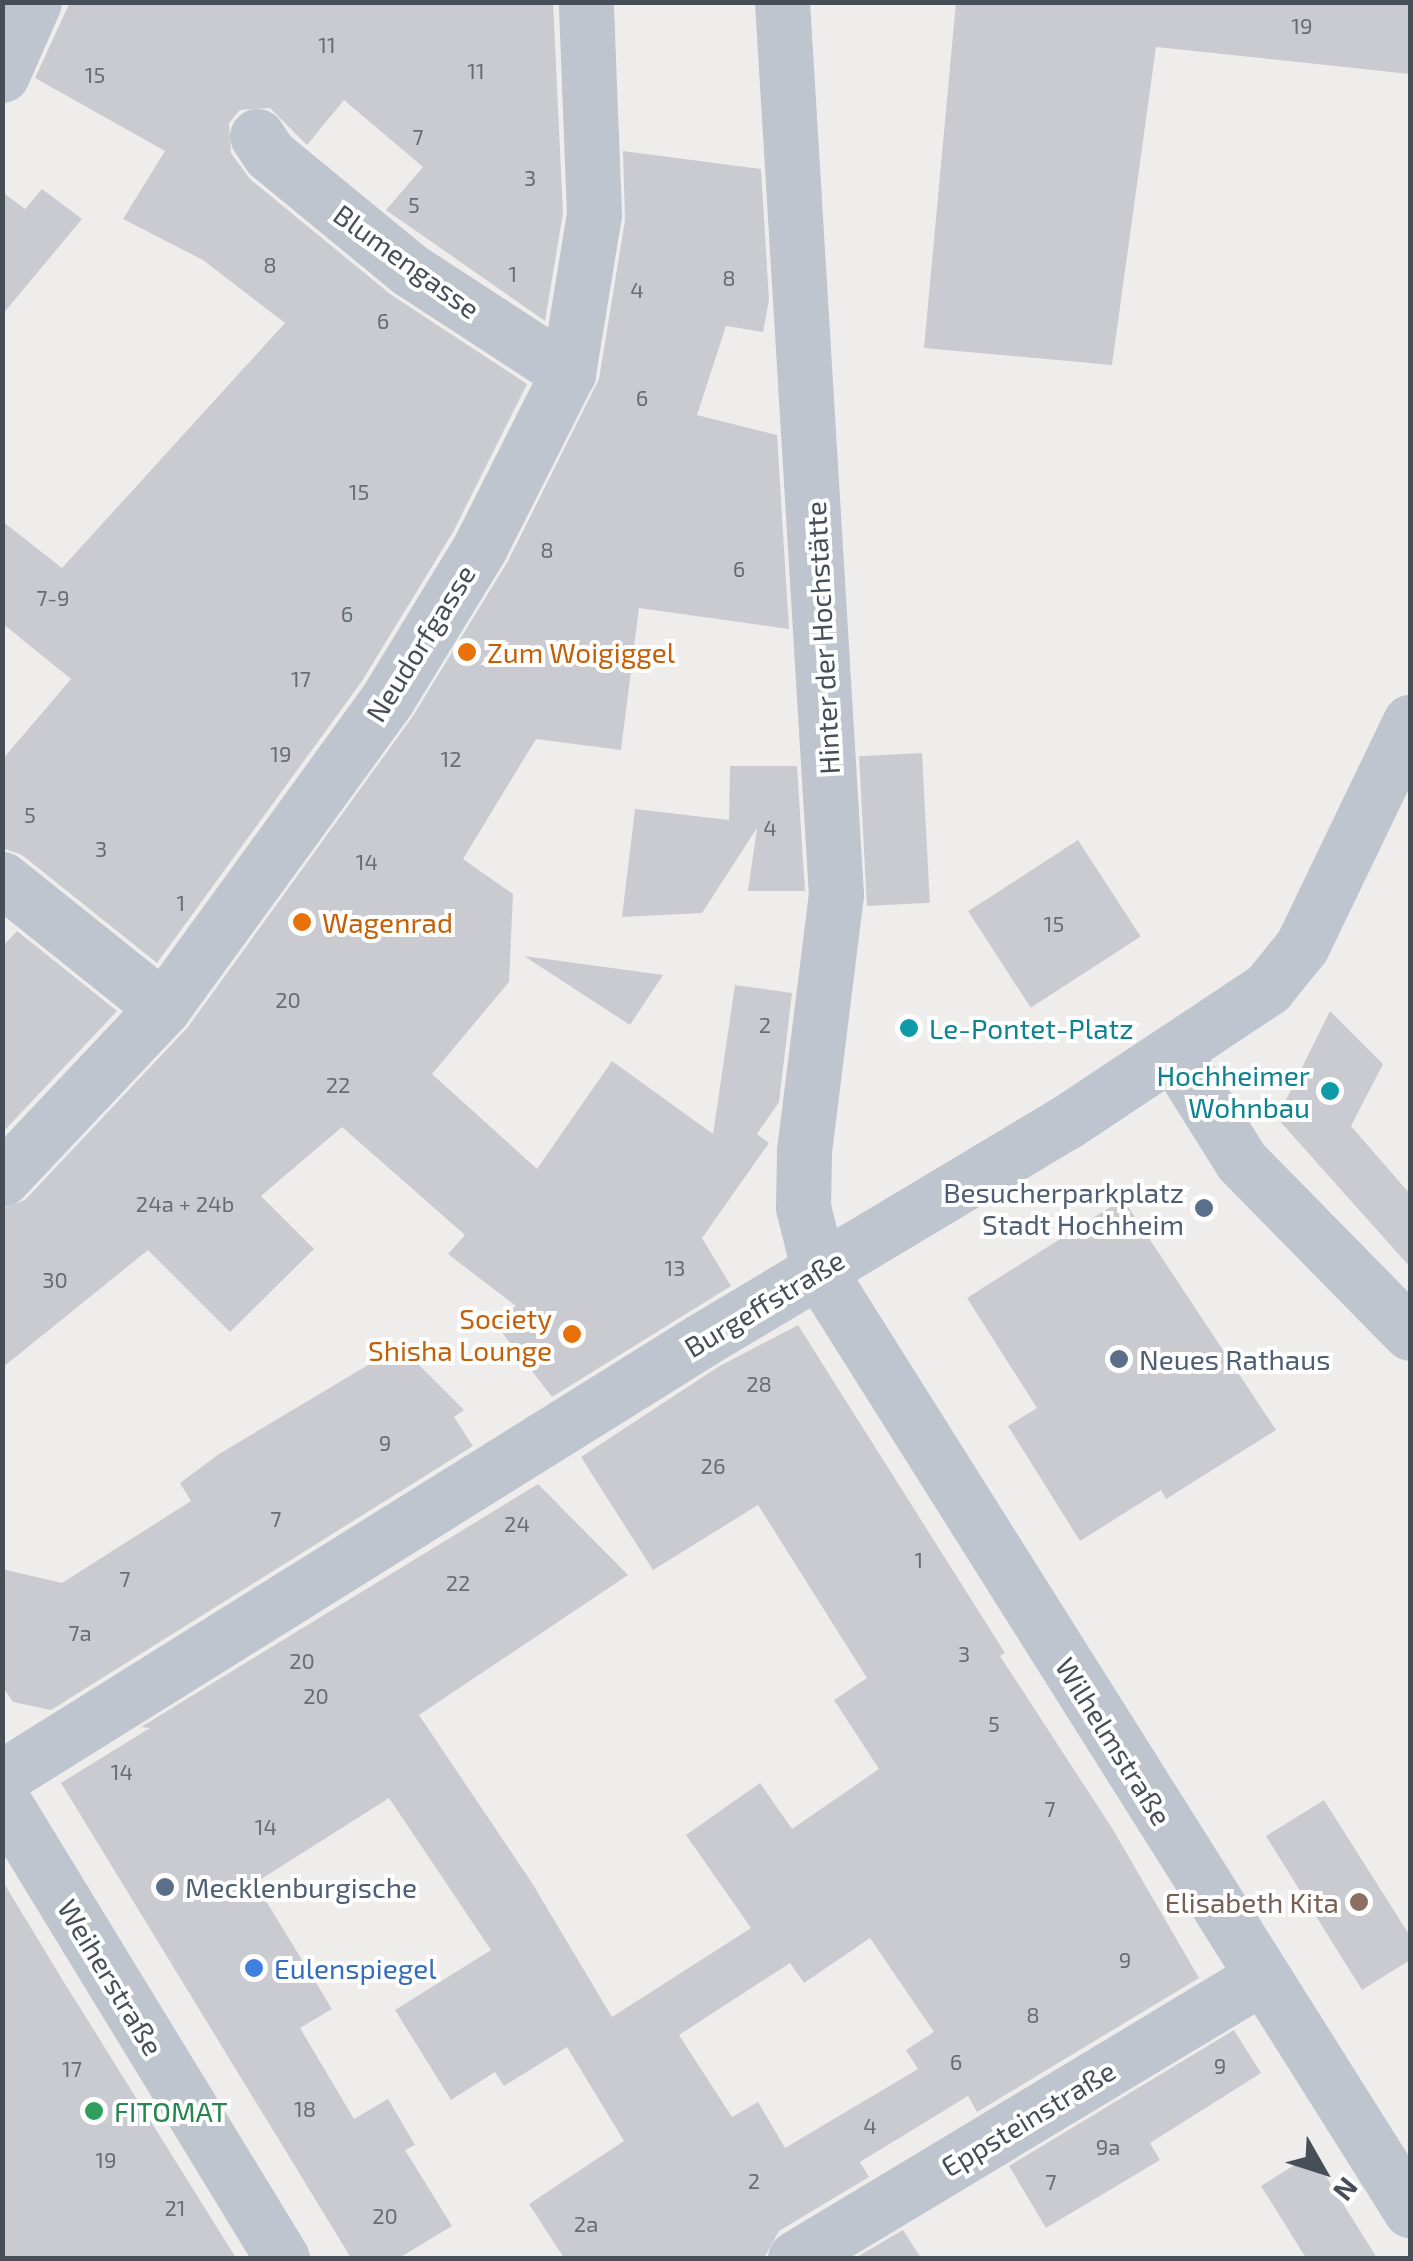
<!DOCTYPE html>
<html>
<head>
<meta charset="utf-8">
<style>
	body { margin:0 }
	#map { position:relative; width:1413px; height:2261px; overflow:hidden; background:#efedec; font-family:"Exo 2",sans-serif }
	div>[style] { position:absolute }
	.building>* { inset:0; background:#cacbd1; transform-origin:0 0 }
	.street>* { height:55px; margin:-27.5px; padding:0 27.5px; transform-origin:27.5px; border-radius:27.5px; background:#bec5ce }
	.dots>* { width:28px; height:28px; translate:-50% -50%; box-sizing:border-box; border:5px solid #fff; border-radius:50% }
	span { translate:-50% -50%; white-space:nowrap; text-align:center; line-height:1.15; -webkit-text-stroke:8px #fff; paint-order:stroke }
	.number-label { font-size:22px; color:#676d76 }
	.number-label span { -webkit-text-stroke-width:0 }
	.street-label { font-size:28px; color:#464e58 }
	.food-label { font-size:28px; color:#c56008 }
	.left { translate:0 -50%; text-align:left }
	.right { translate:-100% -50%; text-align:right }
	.culture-label { font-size:28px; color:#0d838f }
	.service-label { font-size:28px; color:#4e5e75 }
	.education-label { font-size:28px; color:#785e54 }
	.shop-label { font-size:28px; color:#366cbe }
	.leisure-label { font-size:28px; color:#27864d }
	.frame { position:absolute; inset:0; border:5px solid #464e58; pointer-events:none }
	.north { position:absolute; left:1273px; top:2121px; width:100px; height:100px; -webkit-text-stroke:8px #fff; paint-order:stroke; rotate:129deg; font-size:28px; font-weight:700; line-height:40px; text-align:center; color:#464e58 }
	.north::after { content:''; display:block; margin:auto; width:35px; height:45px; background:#464e58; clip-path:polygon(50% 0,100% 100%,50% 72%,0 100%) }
</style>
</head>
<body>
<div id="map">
	<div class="building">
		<i style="clip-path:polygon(70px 2px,553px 2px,563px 213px,545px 321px,386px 210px,423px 167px,344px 100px,307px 145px,270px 108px,240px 110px,229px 123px,231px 153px,250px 179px,390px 294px,527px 384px,453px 532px,362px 681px,157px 963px,22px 855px,2px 848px,2px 760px,71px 679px,2px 623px,2px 521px,62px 568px,285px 323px,203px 260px,123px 219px,165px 151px,35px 78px)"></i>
		<i style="clip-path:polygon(956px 2px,1410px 2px,1410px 74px,1156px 47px,1112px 365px,924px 348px)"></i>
		<i style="clip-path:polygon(623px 151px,761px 169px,769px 300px,763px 332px,726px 326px,697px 415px,777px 435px,789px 629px,639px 608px,621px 750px,536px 739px,463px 859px,513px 894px,509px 982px,432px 1074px,537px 1169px,612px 1061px,713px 1134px,735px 985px,792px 993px,779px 1102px,757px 1134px,769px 1143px,702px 1238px,731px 1286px,552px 1397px,493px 1321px,516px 1306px,448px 1254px,465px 1235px,342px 1127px,261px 1196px,314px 1249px,230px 1332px,148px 1250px,2px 1368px,2px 1209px,25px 1200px,188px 1027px,413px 716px,508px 561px,599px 379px,625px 220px)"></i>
		<i style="clip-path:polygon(42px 189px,82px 219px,2px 315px,2px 192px,25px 209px)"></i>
		<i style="left:922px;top:753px;width:150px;height:63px;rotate:87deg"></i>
		<i style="clip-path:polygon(730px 766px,797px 766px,805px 891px,748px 891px,757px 828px,702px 913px,622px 917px,635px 809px,729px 820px)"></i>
		<i style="left:1078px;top:840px;width:115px;height:131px;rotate:57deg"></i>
		<i style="clip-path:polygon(17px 931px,117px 1011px,2px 1133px,2px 947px)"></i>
		<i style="clip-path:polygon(524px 956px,663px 975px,630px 1025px)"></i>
		<i style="clip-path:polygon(1330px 1011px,1383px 1064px,1351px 1126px,1410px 1194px,1410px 1267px,1277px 1118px)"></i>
		<i style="clip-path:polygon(1123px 1199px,1276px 1430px,1166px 1499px,1161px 1490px,1080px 1541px,1008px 1426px,1037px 1408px,967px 1298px)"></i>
		<i style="clip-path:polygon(evenodd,798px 1325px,1005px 1653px,1000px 1656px,1112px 1828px,1199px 1978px,977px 2112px,968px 2096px,860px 2162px,869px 2177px,779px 2231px,764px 2258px,564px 2258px,529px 2204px,624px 2141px,567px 2047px,504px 2086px,495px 2072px,451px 2100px,395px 2010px,491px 1950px,389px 1798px,255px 1883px,332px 2009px,300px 2028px,354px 2119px,388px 2099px,415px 2145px,405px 2150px,452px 2226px,399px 2258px,351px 2258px,61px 1783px,150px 1728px,141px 1727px,538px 1484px,628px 1575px,419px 1715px,532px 1883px,612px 2017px,751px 1928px,686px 1835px,760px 1783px,792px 1829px,879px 1769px,834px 1700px,867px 1678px,758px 1505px,653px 1570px,581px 1457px,718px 1367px,798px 1325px,870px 1938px,934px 2032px,906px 2050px,918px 2069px,785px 2148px,758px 2102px,732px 2117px,679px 2035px,790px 1963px,804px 1983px,870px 1938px)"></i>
		<i style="clip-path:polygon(400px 1346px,464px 1410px,454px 1417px,473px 1446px,51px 1710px,13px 1702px,2px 1686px,2px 1569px,62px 1583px,191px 1501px,180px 1483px,219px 1454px)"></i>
		<i style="clip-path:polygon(1324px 1800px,1410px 1936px,1410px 1960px,1362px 1990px,1266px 1836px)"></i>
		<i style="clip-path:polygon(2px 1880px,62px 1979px,236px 2258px,2px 2258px)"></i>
		<i style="clip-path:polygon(1234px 2030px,1261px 2073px,1150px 2143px,1160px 2160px,1046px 2228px,1009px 2166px)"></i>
		<i style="clip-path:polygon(1312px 2154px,1377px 2258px,1306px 2258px,1261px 2186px)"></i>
		<i style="clip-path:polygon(903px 2230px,921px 2258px,855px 2258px)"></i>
	</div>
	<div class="street">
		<i style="left:782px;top:2px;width:894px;rotate:86.54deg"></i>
		<i style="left:836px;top:894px;width:260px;rotate:97.1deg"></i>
		<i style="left:804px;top:1152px;width:55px;rotate:91deg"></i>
		<i style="left:803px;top:1207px;width:66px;rotate:76deg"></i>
		<i style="left:819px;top:1271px;width:1110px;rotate:57.81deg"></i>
		<i style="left:2px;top:75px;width:80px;rotate:-66.3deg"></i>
		<i style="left:257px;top:136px;width:23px;rotate:56deg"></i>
		<i style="left:270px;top:155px;width:181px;rotate:39.4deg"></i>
		<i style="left:410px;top:270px;width:189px;rotate:33.1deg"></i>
		<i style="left:2px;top:879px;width:206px;rotate:38.7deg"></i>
		<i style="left:1174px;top:1054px;width:126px;rotate:57.9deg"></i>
		<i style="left:1241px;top:1161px;width:241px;rotate:45.5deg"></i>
		<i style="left:2px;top:1179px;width:235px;rotate:-46.7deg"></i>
		<i style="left:163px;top:1008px;width:383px;rotate:-54deg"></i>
		<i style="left:388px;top:698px;width:177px;rotate:-58.6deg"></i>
		<i style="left:480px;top:547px;width:195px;rotate:-63.2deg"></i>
		<i style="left:568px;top:373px;width:160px;rotate:-80.7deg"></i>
		<i style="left:594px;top:215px;width:213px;rotate:-92.2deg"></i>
		<i style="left:2px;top:1777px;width:825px;rotate:-31.98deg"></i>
		<i style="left:702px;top:1340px;width:423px;rotate:-30.9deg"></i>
		<i style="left:1065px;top:1123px;width:244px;rotate:-33.6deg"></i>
		<i style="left:1268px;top:988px;width:54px;rotate:-51deg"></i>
		<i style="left:1302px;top:946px;width:249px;rotate:-64.3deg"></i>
		<i style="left:2px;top:1799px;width:538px;rotate:58.62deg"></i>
		<i style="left:795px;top:2258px;width:543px;rotate:-31.05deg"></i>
	</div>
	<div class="dots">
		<i style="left:467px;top:652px;background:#e8710a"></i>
		<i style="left:302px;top:922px;background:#e8710a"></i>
		<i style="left:909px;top:1028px;background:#0f9aa8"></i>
		<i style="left:1330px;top:1091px;background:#0f9aa8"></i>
		<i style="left:1204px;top:1208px;background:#5c6f8a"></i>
		<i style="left:572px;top:1334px;background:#e8710a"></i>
		<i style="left:1119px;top:1359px;background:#5c6f8a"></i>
		<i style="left:165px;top:1887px;background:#5c6f8a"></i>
		<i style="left:1359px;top:1902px;background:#8d6e63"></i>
		<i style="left:254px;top:1968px;background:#3f7fe0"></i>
		<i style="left:94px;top:2111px;background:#2e9e5b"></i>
	</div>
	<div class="number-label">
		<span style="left:1302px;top:26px">19</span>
		<span style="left:327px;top:45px">11</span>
		<span style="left:476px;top:71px">11</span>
		<span style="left:95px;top:75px">15</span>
		<span style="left:418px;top:137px">7</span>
		<span style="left:530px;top:178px">3</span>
		<span style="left:414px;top:205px">5</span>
		<span style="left:270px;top:265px">8</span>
		<span style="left:513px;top:274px">1</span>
		<span style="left:729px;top:278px">8</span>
		<span style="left:637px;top:290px">4</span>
		<span style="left:383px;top:321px">6</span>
		<span style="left:642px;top:398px">6</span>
		<span style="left:359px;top:492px">15</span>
		<span style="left:547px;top:550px">8</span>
		<span style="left:739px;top:569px">6</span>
		<span style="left:53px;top:598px">7-9</span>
		<span style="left:347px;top:614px">6</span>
		<span style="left:301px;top:679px">17</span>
		<span style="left:281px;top:754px">19</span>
		<span style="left:451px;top:759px">12</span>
		<span style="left:30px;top:815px">5</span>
		<span style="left:770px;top:828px">4</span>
		<span style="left:101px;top:849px">3</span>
		<span style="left:367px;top:862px">14</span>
		<span style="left:181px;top:903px">1</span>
		<span style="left:1054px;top:924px">15</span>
		<span style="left:288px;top:1000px">20</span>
		<span style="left:765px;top:1025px">2</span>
		<span style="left:338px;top:1085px">22</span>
		<span style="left:185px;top:1204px">24a + 24b</span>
		<span style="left:675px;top:1268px">13</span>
		<span style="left:55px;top:1280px">30</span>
		<span style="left:759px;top:1384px">28</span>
		<span style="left:385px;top:1443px">9</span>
		<span style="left:713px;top:1466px">26</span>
		<span style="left:276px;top:1519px">7</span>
		<span style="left:517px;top:1524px">24</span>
		<span style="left:919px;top:1560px">1</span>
		<span style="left:125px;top:1579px">7</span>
		<span style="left:458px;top:1583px">22</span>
		<span style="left:80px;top:1633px">7a</span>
		<span style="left:964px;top:1654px">3</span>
		<span style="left:302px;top:1661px">20</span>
		<span style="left:316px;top:1696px">20</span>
		<span style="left:994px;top:1724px">5</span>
		<span style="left:122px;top:1772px">14</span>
		<span style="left:1050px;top:1809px">7</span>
		<span style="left:266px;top:1827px">14</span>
		<span style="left:1125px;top:1960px">9</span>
		<span style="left:1033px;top:2015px">8</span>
		<span style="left:956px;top:2062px">6</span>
		<span style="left:1220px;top:2066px">9</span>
		<span style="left:72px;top:2069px">17</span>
		<span style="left:305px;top:2109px">18</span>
		<span style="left:870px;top:2126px">4</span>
		<span style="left:1108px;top:2147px">9a</span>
		<span style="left:106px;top:2160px">19</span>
		<span style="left:754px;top:2181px">2</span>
		<span style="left:1051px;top:2182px">7</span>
		<span style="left:175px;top:2208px">21</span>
		<span style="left:385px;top:2216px">20</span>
		<span style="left:586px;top:2224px">2a</span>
	</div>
	<div class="street-label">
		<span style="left:407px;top:261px;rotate:36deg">Blumengasse</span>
		<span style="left:822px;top:638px;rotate:-93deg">Hinter der Hochstätte</span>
		<span style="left:420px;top:643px;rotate:-58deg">Neudorfgasse</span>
		<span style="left:764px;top:1303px;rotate:-31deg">Burgeffstraße</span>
		<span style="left:1114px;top:1741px;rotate:58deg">Wilhelmstraße</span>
		<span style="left:111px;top:1977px;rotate:59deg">Weiherstraße</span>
		<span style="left:1028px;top:2118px;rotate:-31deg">Eppsteinstraße</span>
	</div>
	<div class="food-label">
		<span class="left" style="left:487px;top:652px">Zum Woigiggel</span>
		<span class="left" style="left:322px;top:922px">Wagenrad</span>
		<span class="right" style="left:552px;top:1334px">Society<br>Shisha Lounge</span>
	</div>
	<div class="culture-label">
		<span class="left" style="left:929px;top:1028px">Le-Pontet-Platz</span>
		<span class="right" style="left:1310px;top:1091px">Hochheimer<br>Wohnbau</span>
	</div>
	<div class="service-label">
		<span class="right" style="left:1184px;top:1208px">Besucherparkplatz<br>Stadt Hochheim</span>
		<span class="left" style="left:1139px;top:1359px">Neues Rathaus</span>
		<span class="left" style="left:185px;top:1887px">Mecklenburgische</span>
	</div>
	<div class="education-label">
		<span class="right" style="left:1339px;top:1902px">Elisabeth Kita</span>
	</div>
	<div class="shop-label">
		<span class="left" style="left:274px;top:1968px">Eulenspiegel</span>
	</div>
	<div class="leisure-label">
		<span class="left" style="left:114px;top:2111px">FITOMAT</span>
	</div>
	<div class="frame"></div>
	<div class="north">N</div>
</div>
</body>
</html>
